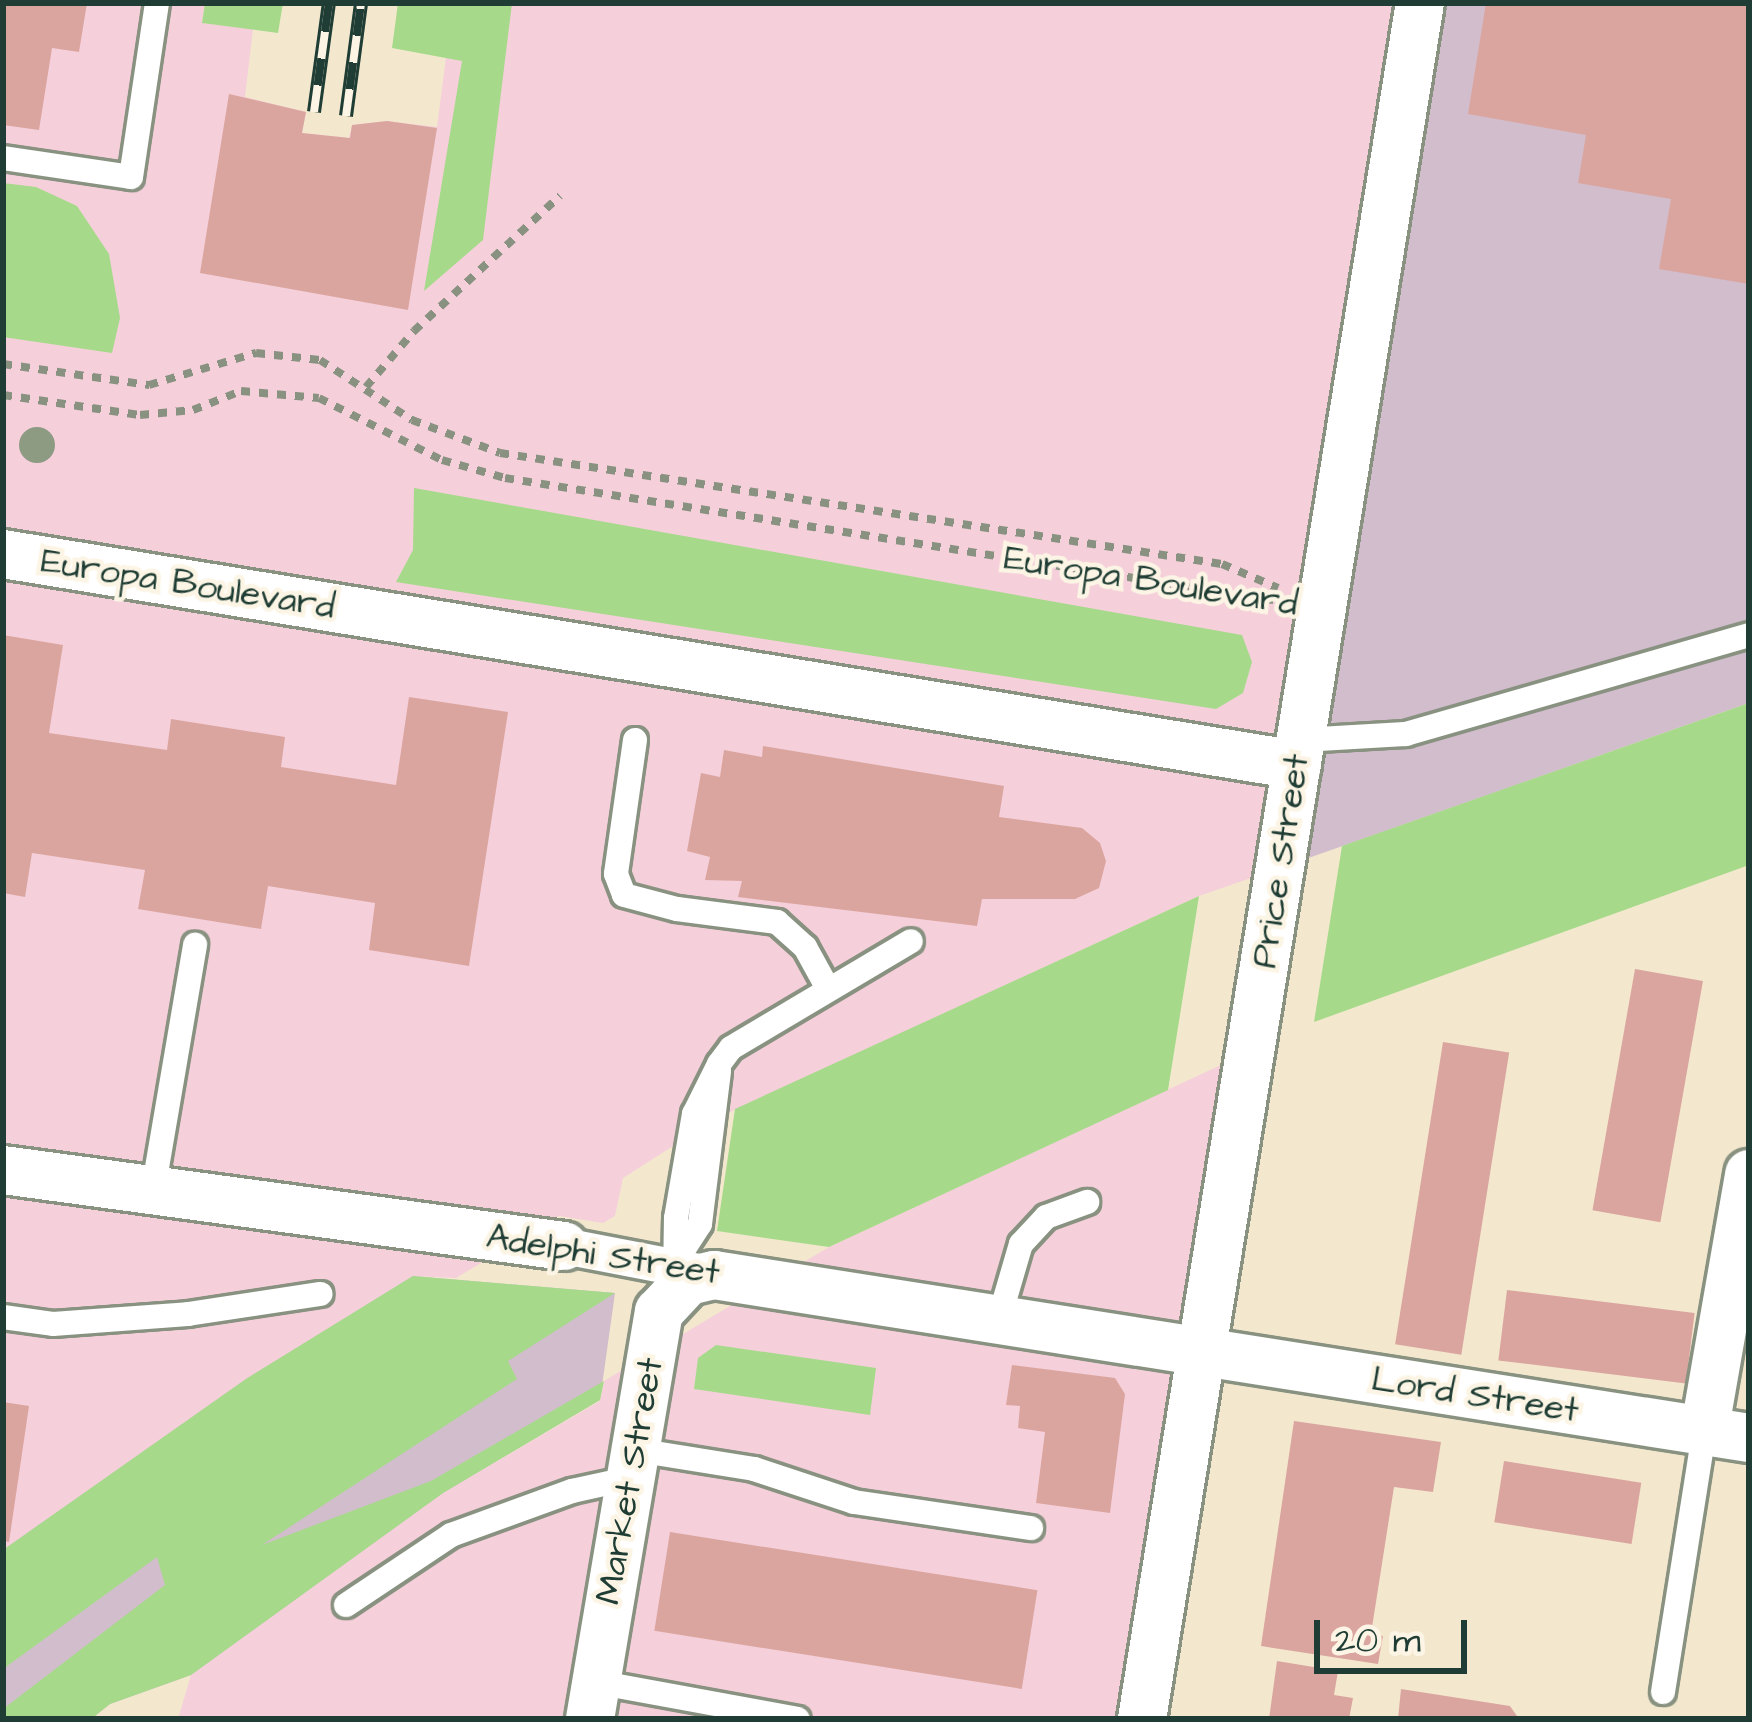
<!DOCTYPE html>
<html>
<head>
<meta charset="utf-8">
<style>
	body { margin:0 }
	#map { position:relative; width:1752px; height:1722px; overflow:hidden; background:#f3e8ce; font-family:"Architects Daughter",sans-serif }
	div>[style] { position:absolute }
	.built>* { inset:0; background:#f5cfda }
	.industrial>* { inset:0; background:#d1bdcb }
	.green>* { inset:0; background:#a6da8a }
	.building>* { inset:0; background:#dba59f; transform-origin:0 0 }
	.path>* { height:8px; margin-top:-4px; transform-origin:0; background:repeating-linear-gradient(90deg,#899281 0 9px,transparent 0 18px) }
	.roads { filter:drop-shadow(3px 0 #899281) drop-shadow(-3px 0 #899281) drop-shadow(0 3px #899281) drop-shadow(0 -3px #899281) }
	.service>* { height:24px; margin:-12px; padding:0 12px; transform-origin:12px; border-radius:12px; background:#fff }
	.pedestrian>* { height:36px; margin:-18px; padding:0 18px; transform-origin:18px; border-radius:18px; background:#fff }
	.minor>* { height:48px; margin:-24px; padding:0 24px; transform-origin:24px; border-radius:24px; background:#fff }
	.rail>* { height:14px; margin-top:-7px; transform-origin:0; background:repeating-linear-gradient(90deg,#fcf5e5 0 27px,#1f3d34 0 54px); box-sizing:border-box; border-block:3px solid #1f3d34 }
	.trees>* { width:36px; height:36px; margin:-18px; border-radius:50%; background:#8d9b83 }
	span { translate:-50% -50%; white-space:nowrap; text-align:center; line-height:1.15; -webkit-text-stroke:9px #fcf5e5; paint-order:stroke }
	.street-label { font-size:36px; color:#1f3d34 }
	.frame { position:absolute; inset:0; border:6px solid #1f3d34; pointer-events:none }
	.scale { position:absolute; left:1314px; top:1620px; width:153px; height:54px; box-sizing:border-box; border:6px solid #1f3d34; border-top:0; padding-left:15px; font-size:36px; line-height:42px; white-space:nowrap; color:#1f3d34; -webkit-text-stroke:9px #fcf5e5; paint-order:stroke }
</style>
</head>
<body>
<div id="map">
	<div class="built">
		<i style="clip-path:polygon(3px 3px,205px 3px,202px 23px,253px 29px,245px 97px,306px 112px,302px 133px,349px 138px,352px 125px,387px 121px,437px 127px,453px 3px,1420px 3px,1280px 868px,1199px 896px,717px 1118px,623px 1178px,615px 1216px,603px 1223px,559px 1216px,456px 1278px,413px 1276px,246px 1379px,3px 1550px)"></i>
		<i style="clip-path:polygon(1251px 1051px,1142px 1719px,178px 1719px,191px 1675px,443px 1493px,600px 1401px,604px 1381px,829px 1247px)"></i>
	</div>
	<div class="industrial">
		<i style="clip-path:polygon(1420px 3px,1749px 3px,1749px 703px,1280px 868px)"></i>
		<i style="clip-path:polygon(413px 1276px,615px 1293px,600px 1400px,443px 1493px,191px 1675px,110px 1704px,91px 1719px,3px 1719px,3px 1550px,246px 1379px)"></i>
	</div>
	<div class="green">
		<i style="clip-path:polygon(205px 3px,283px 3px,278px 33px,202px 23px)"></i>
		<i style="clip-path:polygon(398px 3px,512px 3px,483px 240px,424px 291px,462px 61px,392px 48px)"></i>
		<i style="clip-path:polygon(3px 183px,36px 187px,77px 206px,109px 254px,120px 318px,112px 353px,3px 337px)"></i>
		<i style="clip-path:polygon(414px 488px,1242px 635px,1252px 662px,1243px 693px,1216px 709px,396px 582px,413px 550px)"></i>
		<i style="clip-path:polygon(1749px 703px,1749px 865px,1314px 1022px,1342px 846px)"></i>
		<i style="clip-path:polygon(1199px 896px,1168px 1090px,829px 1247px,717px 1231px,735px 1109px)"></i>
		<i style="clip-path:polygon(413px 1276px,615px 1293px,508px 1361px,517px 1379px,262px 1545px,431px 1481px,604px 1381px,600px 1400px,443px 1493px,191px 1675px,110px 1704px,91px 1719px,3px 1719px,3px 1709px,165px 1585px,157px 1557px,3px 1669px,3px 1550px,246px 1379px)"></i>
		<i style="clip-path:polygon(716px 1345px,876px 1368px,870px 1415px,694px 1389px,698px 1358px)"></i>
	</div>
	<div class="building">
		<i style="clip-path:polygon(3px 3px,87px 3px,79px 52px,52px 48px,39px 130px,3px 125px)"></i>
		<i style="clip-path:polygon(1486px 3px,1749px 3px,1749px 284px,1659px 269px,1671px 199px,1578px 183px,1586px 135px,1468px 114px)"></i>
		<i style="clip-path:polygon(229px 94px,306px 112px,302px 133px,350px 138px,352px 125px,387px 121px,437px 128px,408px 310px,200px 273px)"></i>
		<i style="clip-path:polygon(3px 635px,63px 645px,49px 733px,167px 750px,171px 719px,285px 737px,281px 767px,396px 785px,409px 697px,508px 712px,469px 966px,369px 950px,375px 903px,268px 886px,261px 929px,138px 909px,145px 870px,32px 853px,25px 897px,3px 893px)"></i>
		<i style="clip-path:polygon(763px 746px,1004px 786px,999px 817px,1082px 828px,1100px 843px,1106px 861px,1099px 888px,1075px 899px,982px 899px,977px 926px,738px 897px,742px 881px,705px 880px,710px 857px,687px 851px,701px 773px,720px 777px,724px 750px,762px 757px)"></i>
		<i style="left:1635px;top:969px;width:69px;height:245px;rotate:10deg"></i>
		<i style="left:1443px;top:1042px;width:67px;height:306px;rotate:9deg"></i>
		<i style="left:1507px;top:1290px;width:189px;height:71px;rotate:7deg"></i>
		<i style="clip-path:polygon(1012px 1365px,1115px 1378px,1125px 1394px,1110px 1513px,1036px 1503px,1045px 1432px,1018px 1428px,1020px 1406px,1006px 1405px)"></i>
		<i style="clip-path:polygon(3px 1402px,29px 1406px,9px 1542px,3px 1541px)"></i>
		<i style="clip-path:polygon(1294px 1421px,1441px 1442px,1433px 1492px,1394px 1487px,1371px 1634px,1383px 1636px,1378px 1664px,1261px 1646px)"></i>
		<i style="left:1504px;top:1461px;width:139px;height:62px;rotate:9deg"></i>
		<i style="left:670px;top:1532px;width:372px;height:100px;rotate:9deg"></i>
		<i style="clip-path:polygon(1277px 1661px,1338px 1671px,1334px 1695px,1353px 1698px,1349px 1719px,1269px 1719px)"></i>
		<i style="clip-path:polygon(1401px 1689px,1510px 1706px,1519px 1719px,1398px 1719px)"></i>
	</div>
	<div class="path">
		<i style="left:3px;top:364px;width:148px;rotate:8.2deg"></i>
		<i style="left:149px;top:385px;width:112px;rotate:-16.7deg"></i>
		<i style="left:256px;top:353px;width:64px;rotate:6.2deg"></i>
		<i style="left:320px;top:360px;width:110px;rotate:33.1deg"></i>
		<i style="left:412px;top:420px;width:94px;rotate:20.6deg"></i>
		<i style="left:500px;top:453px;width:730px;rotate:8.74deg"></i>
		<i style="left:1222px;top:564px;width:61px;rotate:23.2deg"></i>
		<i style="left:366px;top:387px;width:74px;rotate:-49.4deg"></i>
		<i style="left:414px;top:331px;width:199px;rotate:-42.8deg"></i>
		<i style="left:3px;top:395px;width:138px;rotate:8.3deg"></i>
		<i style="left:140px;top:415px;width:53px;rotate:-5.4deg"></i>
		<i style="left:193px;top:410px;width:52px;rotate:-21.6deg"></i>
		<i style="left:241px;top:391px;width:78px;rotate:5.1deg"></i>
		<i style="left:319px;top:398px;width:138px;rotate:26.8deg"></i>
		<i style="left:442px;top:460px;width:66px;rotate:15.9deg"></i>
		<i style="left:505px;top:478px;width:778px;rotate:9.03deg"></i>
	</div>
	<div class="roads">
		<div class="service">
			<i style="left:3px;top:158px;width:129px;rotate:8.4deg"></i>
			<i style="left:131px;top:177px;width:176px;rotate:-81.5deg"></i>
			<i style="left:635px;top:740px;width:135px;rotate:98.1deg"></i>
			<i style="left:616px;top:874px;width:22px;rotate:69deg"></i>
			<i style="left:624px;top:895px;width:55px;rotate:14.8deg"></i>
			<i style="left:677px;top:909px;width:101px;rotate:7.4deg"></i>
			<i style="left:777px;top:922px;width:38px;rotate:42deg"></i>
			<i style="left:805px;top:947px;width:46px;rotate:61.2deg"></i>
			<i style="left:1301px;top:740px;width:105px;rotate:-3.3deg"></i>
			<i style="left:1406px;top:734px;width:357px;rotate:-16.1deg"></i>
			<i style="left:153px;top:1191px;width:250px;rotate:-80.3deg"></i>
			<i style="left:678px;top:1258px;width:40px;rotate:-57.1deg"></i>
			<i style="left:700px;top:1224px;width:154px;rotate:-82.9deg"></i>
			<i style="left:675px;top:1280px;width:62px;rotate:-89.1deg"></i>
			<i style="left:676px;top:1218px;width:106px;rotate:-80.2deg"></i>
			<i style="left:694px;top:1114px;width:56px;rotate:-63.4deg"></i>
			<i style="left:719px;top:1064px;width:20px;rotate:-53deg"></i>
			<i style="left:731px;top:1048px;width:209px;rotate:-30.7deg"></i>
			<i style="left:3px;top:1317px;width:50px;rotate:8deg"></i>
			<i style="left:53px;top:1324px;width:135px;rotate:-4.2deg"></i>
			<i style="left:188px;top:1314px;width:134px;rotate:-8.6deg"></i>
			<i style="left:999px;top:1319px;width:78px;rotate:-73.7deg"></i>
			<i style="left:1021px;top:1244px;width:37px;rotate:-47deg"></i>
			<i style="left:1046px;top:1217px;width:44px;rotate:-20.1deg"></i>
			<i style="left:636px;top:1450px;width:120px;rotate:9.1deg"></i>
			<i style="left:754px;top:1469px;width:105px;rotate:18.3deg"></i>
			<i style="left:854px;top:1502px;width:179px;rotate:8.4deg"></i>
			<i style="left:346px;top:1605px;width:126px;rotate:-33.7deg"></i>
			<i style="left:451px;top:1535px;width:129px;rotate:-20deg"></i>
			<i style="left:572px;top:1491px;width:60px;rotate:-12.4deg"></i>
			<i style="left:596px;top:1682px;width:205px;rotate:10.4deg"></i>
			<i style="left:1663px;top:1692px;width:262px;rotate:-81deg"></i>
		</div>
		<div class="pedestrian">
			<i style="left:564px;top:1246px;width:153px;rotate:10.9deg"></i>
		</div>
		<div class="minor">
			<i style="left:3px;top:554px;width:1311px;rotate:9.26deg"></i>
			<i style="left:3px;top:1170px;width:566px;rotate:7.72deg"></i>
			<i style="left:1704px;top:1433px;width:263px;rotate:-80.1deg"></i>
			<i style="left:590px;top:1719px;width:413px;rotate:-80.4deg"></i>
			<i style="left:659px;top:1312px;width:42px;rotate:-46.9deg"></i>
			<i style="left:688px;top:1281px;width:27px;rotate:-13deg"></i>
			<i style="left:714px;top:1275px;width:1048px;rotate:8.95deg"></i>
			<i style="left:1142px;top:1719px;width:1738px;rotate:-80.8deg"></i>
		</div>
	</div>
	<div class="rail">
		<i style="left:314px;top:112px;width:110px;rotate:-82.2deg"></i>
		<i style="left:346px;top:116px;width:114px;rotate:-82.4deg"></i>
	</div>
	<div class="trees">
		<i style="left:37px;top:445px"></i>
	</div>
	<div class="street-label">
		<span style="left:1151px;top:581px;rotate:9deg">Europa Boulevard</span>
		<span style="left:188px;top:584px;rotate:9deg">Europa Boulevard</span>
		<span style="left:1281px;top:861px;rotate:-81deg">Price Street</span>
		<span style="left:603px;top:1255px;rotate:9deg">Adelphi Street</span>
		<span style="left:1475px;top:1395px;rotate:9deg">Lord Street</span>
		<span style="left:630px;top:1481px;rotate:-80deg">Market Street</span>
	</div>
	<div class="frame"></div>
	<div class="scale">20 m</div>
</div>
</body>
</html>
